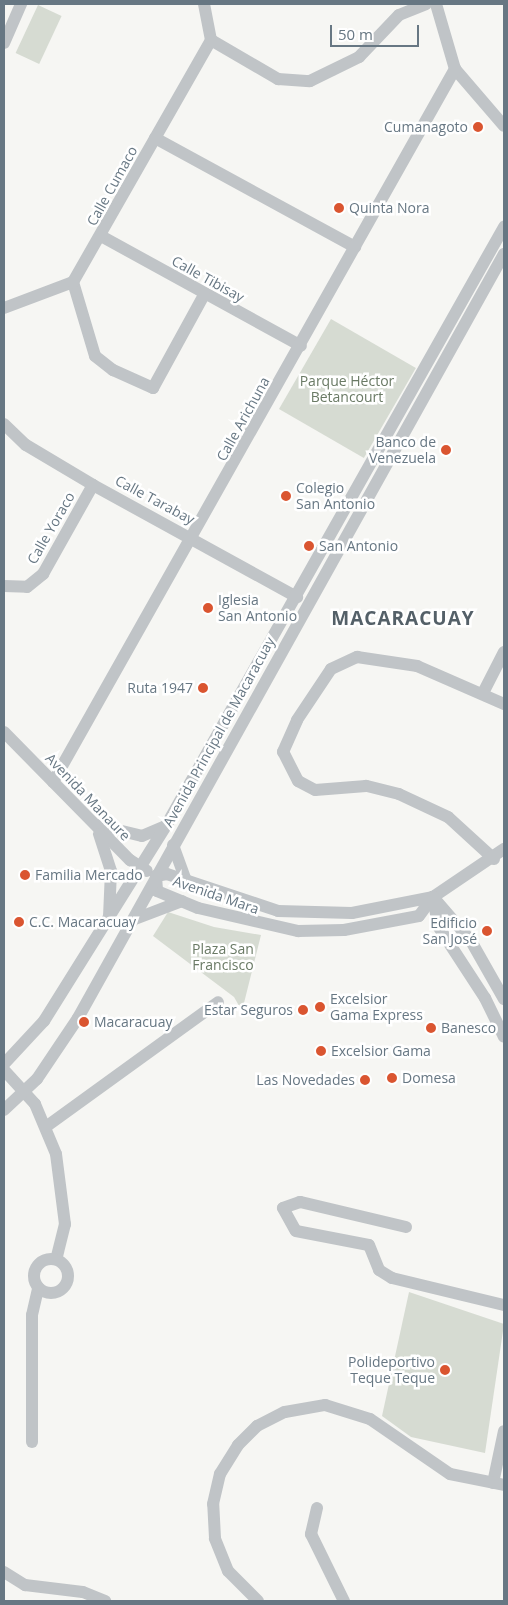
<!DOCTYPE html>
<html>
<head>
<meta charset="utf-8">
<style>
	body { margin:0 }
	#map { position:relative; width:508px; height:1605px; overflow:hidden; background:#f6f6f3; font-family:"Open Sans",sans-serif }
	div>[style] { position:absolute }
	.green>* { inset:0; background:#d6dbd2; transform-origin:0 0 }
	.minor>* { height:12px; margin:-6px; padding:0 6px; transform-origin:6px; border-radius:6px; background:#c0c4c7 }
	.minor>.ring { margin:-6px; padding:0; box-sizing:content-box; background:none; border:12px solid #c0c4c7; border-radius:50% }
	.dots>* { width:14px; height:14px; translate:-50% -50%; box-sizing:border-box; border:2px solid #fff; border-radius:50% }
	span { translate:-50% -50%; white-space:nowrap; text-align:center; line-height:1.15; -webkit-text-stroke:5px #fff; paint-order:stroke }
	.poi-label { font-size:14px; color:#677783 }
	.right { translate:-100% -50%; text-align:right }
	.left { translate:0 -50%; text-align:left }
	.street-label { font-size:14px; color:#677783 }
	.park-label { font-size:14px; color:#6a7a65 }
	.district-label { font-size:19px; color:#546068; font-weight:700; letter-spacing:1px }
	.frame { position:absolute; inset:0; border:5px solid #677783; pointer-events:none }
	.scale { position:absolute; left:330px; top:25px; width:89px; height:22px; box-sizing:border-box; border:2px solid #677783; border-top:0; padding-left:6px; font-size:15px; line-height:18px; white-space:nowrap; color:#677783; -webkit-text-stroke:4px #fff; paint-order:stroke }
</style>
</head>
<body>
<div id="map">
	<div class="green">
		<i style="left:38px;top:5px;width:26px;height:53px;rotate:25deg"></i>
		<i style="left:331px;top:319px;width:98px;height:104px;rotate:30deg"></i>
		<i style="clip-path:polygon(168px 912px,214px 927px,261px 935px,242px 1011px,234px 997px,153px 936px)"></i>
		<i style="clip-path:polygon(409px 1292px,504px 1324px,485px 1453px,411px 1437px,382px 1416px)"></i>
	</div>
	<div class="minor">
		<i style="left:204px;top:4px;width:37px;rotate:79deg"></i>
		<i style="left:436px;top:4px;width:68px;rotate:73.7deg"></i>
		<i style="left:455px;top:69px;width:75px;rotate:49.3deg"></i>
		<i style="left:211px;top:40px;width:78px;rotate:30.2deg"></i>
		<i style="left:278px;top:79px;width:32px;rotate:4deg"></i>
		<i style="left:310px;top:81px;width:55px;rotate:-26.1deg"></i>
		<i style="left:359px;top:57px;width:58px;rotate:-46.4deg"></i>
		<i style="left:399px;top:15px;width:29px;rotate:-22deg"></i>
		<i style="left:4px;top:43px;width:43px;rotate:-66.4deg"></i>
		<i style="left:155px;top:138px;width:228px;rotate:28.6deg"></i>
		<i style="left:101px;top:236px;width:228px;rotate:28.8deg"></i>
		<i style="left:73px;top:282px;width:77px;rotate:73.4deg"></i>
		<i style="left:95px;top:356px;width:23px;rotate:38deg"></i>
		<i style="left:113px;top:370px;width:44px;rotate:24.2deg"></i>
		<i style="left:153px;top:388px;width:106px;rotate:-61.3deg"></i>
		<i style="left:4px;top:308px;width:74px;rotate:-20.6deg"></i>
		<i style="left:73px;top:282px;width:279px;rotate:-60.3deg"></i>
		<i style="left:4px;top:424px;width:30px;rotate:44deg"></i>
		<i style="left:26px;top:445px;width:78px;rotate:30.8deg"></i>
		<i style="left:93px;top:485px;width:233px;rotate:28.8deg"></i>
		<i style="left:4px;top:586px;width:23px;rotate:2deg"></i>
		<i style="left:27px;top:587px;width:21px;rotate:-39deg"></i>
		<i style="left:43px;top:574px;width:102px;rotate:-60.7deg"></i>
		<i style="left:483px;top:693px;width:46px;rotate:-62.9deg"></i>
		<i style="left:4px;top:732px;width:180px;rotate:45.5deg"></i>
		<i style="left:130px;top:860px;width:20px;rotate:33deg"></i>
		<i style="left:53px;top:782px;width:819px;rotate:-60.59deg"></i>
		<i style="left:97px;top:825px;width:46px;rotate:13.7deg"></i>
		<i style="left:142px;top:836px;width:23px;rotate:-23deg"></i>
		<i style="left:99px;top:834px;width:39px;rotate:72deg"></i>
		<i style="left:111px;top:871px;width:45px;rotate:92.5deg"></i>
		<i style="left:173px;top:845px;width:38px;rotate:70deg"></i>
		<i style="left:494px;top:859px;width:62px;rotate:-137.6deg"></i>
		<i style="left:448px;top:817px;width:54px;rotate:-154.9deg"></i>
		<i style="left:399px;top:794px;width:34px;rotate:-166deg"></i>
		<i style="left:366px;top:786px;width:51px;rotate:175.5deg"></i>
		<i style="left:315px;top:790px;width:19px;rotate:-152deg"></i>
		<i style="left:298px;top:781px;width:33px;rotate:-117deg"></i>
		<i style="left:283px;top:752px;width:35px;rotate:-66deg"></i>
		<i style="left:297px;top:720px;width:61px;rotate:-56.3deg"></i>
		<i style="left:331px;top:669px;width:29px;rotate:-25deg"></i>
		<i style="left:357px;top:657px;width:61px;rotate:8.5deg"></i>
		<i style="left:417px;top:666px;width:95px;rotate:23.6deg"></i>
		<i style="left:156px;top:876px;width:11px;rotate:-10deg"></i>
		<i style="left:167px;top:874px;width:117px;rotate:18.4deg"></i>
		<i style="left:278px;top:911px;width:74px;rotate:1.5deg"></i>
		<i style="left:352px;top:913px;width:83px;rotate:-11.2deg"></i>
		<i style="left:433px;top:897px;width:86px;rotate:-34.1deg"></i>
		<i style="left:156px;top:876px;width:15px;rotate:86deg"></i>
		<i style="left:157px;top:891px;width:44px;rotate:22.5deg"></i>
		<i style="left:198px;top:908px;width:103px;rotate:13deg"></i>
		<i style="left:298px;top:931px;width:46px;rotate:-1.2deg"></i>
		<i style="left:344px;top:930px;width:76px;rotate:-10.6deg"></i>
		<i style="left:419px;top:916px;width:24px;rotate:-54deg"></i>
		<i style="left:433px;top:897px;width:29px;rotate:80deg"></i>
		<i style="left:438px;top:926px;width:86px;rotate:56.9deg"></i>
		<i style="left:485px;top:998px;width:43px;rotate:64deg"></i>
		<i style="left:433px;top:897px;width:58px;rotate:49.2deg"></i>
		<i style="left:471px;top:941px;width:67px;rotate:60.4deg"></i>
		<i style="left:135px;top:919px;width:50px;rotate:-21deg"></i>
		<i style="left:4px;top:1064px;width:59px;rotate:-47.1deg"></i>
		<i style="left:44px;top:1021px;width:232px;rotate:-58deg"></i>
		<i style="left:167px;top:824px;width:686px;rotate:-60.56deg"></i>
		<i style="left:4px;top:1070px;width:46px;rotate:47.6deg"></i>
		<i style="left:35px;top:1104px;width:54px;rotate:67.2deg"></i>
		<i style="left:56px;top:1154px;width:71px;rotate:82.7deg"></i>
		<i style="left:65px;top:1224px;width:36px;rotate:104deg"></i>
		<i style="left:4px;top:1110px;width:45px;rotate:-43.2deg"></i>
		<i style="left:37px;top:1079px;width:73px;rotate:-56.1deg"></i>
		<i style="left:78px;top:1018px;width:875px;rotate:-60.86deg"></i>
		<i style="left:47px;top:1126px;width:211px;rotate:-35.9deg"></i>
		<i style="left:406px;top:1227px;width:109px;rotate:-166.7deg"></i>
		<i style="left:300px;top:1202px;width:18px;rotate:161deg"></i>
		<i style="left:283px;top:1208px;width:26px;rotate:61deg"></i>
		<i style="left:296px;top:1231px;width:74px;rotate:10.9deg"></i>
		<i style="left:369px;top:1245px;width:27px;rotate:68deg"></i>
		<i style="left:379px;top:1270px;width:15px;rotate:32deg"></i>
		<i style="left:392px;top:1278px;width:115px;rotate:13.6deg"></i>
		<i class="ring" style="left:34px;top:1259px;width:22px;height:22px"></i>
		<i style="left:32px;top:1442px;width:127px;rotate:-90deg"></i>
		<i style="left:32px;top:1315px;width:28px;rotate:-77deg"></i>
		<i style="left:493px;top:1483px;width:53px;rotate:-78.1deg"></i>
		<i style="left:317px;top:1508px;width:27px;rotate:103deg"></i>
		<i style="left:311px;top:1534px;width:75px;rotate:63.8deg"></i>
		<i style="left:4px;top:1572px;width:25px;rotate:32deg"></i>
		<i style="left:25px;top:1585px;width:58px;rotate:6.9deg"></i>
		<i style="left:83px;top:1592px;width:24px;rotate:22deg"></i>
		<i style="left:258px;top:1601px;width:42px;rotate:-135deg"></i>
		<i style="left:228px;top:1571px;width:35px;rotate:-112deg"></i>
		<i style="left:215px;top:1538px;width:34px;rotate:-93deg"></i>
		<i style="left:213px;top:1504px;width:31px;rotate:-77deg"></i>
		<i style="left:220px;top:1474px;width:34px;rotate:-58deg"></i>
		<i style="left:238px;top:1445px;width:27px;rotate:-45deg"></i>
		<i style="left:257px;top:1426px;width:31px;rotate:-27deg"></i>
		<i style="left:285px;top:1412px;width:41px;rotate:-9.9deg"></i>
		<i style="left:325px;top:1405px;width:47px;rotate:17.3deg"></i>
		<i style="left:370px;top:1419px;width:97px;rotate:34.5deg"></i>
		<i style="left:450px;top:1474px;width:55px;rotate:11.5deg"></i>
	</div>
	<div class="dots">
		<i style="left:478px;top:127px;background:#da5530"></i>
		<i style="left:339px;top:208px;background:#da5530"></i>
		<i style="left:446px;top:450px;background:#da5530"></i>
		<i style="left:286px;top:496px;background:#da5530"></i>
		<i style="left:309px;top:546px;background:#da5530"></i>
		<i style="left:208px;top:608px;background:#da5530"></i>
		<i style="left:203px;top:688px;background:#da5530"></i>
		<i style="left:25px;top:875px;background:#da5530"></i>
		<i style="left:19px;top:922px;background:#da5530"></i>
		<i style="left:487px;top:931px;background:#da5530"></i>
		<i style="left:320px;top:1007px;background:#da5530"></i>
		<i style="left:303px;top:1010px;background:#da5530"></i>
		<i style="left:84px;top:1022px;background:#da5530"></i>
		<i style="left:431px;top:1028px;background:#da5530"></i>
		<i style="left:321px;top:1051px;background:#da5530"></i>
		<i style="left:392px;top:1078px;background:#da5530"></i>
		<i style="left:365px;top:1080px;background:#da5530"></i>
		<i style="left:445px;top:1370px;background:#da5530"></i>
	</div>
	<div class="poi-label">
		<span class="right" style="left:468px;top:127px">Cumanagoto</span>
		<span class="left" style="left:349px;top:208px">Quinta Nora</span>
		<span class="right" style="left:436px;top:450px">Banco de<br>Venezuela</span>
		<span class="left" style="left:296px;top:496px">Colegio<br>San Antonio</span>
		<span class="left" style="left:319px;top:546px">San Antonio</span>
		<span class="left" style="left:218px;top:608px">Iglesia<br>San Antonio</span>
		<span class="right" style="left:193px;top:688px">Ruta 1947</span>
		<span class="left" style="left:35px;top:875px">Familia Mercado</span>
		<span class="left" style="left:29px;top:922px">C.C. Macaracuay</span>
		<span class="right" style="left:477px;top:931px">Edificio<br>San José</span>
		<span class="left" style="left:330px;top:1007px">Excelsior<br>Gama Express</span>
		<span class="right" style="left:293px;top:1010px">Estar Seguros</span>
		<span class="left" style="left:94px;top:1022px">Macaracuay</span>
		<span class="left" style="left:441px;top:1028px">Banesco</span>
		<span class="left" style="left:331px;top:1051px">Excelsior Gama</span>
		<span class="left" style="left:402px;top:1078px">Domesa</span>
		<span class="right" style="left:355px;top:1080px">Las Novedades</span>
		<span class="right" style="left:435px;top:1370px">Polideportivo<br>Teque Teque</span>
	</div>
	<div class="street-label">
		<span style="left:112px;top:186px;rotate:-61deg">Calle Cumaco</span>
		<span style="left:208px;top:279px;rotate:29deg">Calle Tibisay</span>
		<span style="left:243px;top:419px;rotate:-61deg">Calle Arichuna</span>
		<span style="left:155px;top:500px;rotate:28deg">Calle Tarabay</span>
		<span style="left:51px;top:528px;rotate:-60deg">Calle Yoraco</span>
		<span style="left:219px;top:732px;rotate:-61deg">Avenida Principal de Macaracuay</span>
		<span style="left:88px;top:797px;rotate:46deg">Avenida Manaure</span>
		<span style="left:216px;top:895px;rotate:19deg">Avenida Mara</span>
	</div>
	<div class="park-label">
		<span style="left:347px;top:389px">Parque Héctor<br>Betancourt</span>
		<span style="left:223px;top:957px">Plaza San<br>Francisco</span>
	</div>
	<div class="district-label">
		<span style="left:403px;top:619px">MACARACUAY</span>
	</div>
	<div class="frame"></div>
	<div class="scale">50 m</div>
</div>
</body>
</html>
